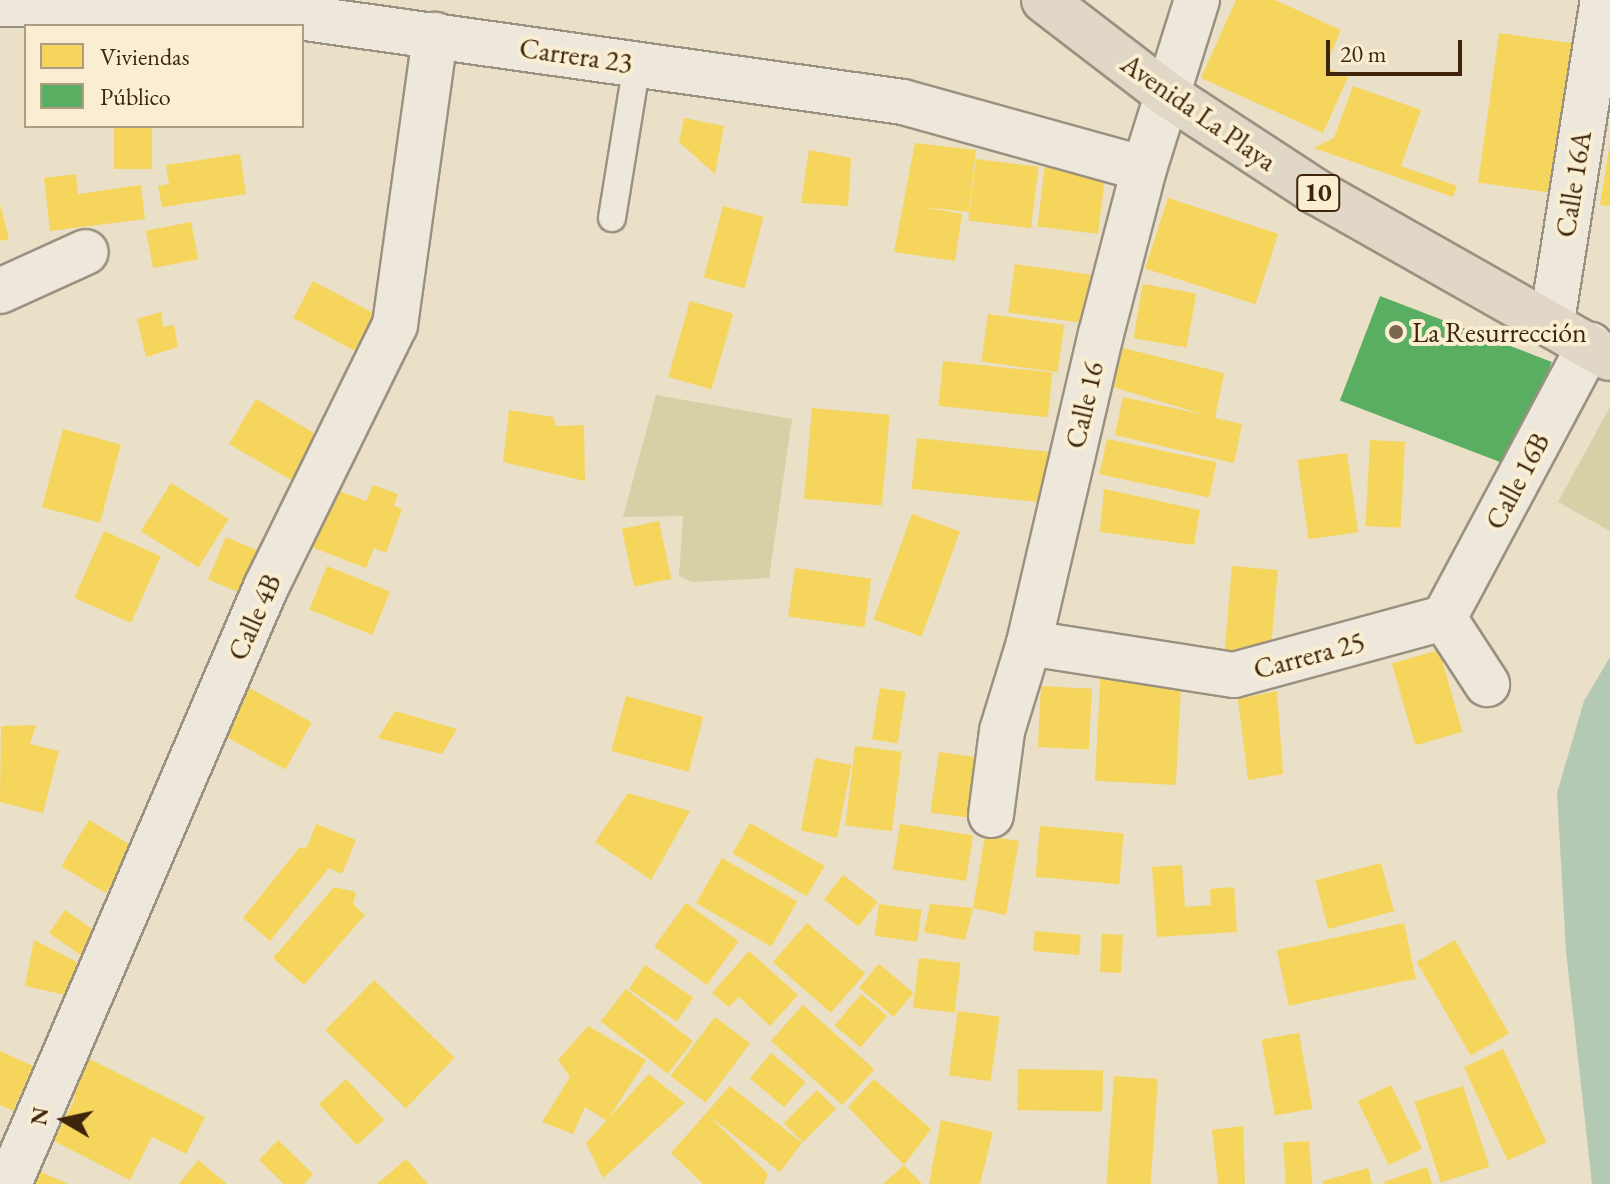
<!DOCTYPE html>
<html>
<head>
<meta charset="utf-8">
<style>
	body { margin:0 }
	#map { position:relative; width:1610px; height:1184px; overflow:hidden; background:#eadfc7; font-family:"EB Garamond",serif }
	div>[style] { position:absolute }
	.green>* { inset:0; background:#d5d0a6 }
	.water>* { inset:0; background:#b4c9b4 }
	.homes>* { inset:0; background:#f6d55c; transform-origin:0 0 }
	.public>* { inset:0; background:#5aae61; transform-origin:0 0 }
	.roads { filter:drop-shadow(2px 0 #9b9181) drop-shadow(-2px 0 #9b9181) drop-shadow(0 2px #9b9181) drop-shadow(0 -2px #9b9181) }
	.lane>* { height:26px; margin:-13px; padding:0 13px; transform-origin:13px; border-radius:13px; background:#ede8db }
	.street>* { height:44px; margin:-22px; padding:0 22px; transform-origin:22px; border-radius:22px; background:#ede8db }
	.primary>* { height:44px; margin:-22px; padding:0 22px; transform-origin:22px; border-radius:22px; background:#e0d7c6 }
	.dots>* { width:22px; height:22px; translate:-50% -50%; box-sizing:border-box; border:4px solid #faeed2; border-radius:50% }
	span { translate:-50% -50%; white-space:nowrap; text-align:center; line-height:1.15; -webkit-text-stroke:8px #faeed2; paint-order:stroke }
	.shield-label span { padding:2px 6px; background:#faeed2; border:2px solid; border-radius:6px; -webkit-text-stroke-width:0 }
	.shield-label { font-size:26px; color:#3d240b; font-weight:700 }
	.street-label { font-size:28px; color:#3d240b }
	.poi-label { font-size:28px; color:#3d240b }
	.left { translate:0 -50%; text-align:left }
	.legend { position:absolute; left:24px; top:24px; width:280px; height:104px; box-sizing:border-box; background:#faeed2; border:2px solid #ae9d82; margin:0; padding:10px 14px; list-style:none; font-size:24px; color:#3d240b }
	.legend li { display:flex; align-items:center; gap:16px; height:40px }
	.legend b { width:40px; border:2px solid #ae9d82 }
	.north { position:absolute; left:24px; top:1080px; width:80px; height:80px; -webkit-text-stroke:6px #faeed2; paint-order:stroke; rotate:279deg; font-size:22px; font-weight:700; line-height:32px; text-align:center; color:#3d240b }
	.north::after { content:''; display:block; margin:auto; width:28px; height:36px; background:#3d240b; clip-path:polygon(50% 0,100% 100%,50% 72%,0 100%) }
	.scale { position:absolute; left:1326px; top:40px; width:136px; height:36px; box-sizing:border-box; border:4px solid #3d240b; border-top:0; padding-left:10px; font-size:24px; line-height:28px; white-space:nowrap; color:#3d240b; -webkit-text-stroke:6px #faeed2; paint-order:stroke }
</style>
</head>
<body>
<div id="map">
	<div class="green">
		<i style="clip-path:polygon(656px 395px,792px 419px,769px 578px,692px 582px,679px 576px,683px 516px,623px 517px)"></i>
		<i style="clip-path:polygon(1610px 407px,1610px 531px,1558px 502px)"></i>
	</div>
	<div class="water">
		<i style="clip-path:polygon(1610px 657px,1610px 1184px,1592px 1184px,1566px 951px,1557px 793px,1584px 701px)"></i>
	</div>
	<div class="homes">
		<i style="clip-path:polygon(1236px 0,1275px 0,1341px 30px,1325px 67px,1348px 77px,1323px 133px,1201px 78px)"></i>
		<i style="left:1499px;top:33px;width:90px;height:151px;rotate:8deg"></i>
		<i style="clip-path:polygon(1353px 86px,1421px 110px,1401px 166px,1457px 186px,1453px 197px,1314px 148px,1334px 138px)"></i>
		<i style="clip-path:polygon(684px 118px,724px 126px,715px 174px,679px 142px)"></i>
		<i style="left:114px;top:126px;width:38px;height:43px"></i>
		<i style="clip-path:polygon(915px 143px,976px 150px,969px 212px,923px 207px,962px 214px,955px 261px,894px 252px)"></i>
		<i style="clip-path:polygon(1610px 143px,1610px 206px,1600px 205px)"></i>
		<i style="clip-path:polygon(809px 150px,851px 158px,848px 206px,801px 203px)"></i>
		<i style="clip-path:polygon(240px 154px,246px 194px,162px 207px,158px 186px,169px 184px,166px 165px)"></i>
		<i style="left:976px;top:159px;width:63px;height:62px;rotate:7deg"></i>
		<i style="left:1045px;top:165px;width:61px;height:62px;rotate:7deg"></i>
		<i style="clip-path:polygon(76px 174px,78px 194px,141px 185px,145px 219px,50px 231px,44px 178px)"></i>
		<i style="left:1168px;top:198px;width:116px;height:74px;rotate:18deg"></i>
		<i style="clip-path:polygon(0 204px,9px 239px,0 241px)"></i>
		<i style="left:723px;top:206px;width:42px;height:74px;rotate:15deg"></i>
		<i style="left:191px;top:222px;width:38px;height:46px;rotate:79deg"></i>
		<i style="left:1015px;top:264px;width:76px;height:49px;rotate:8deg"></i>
		<i style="left:313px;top:281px;width:71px;height:42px;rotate:28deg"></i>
		<i style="left:1143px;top:284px;width:54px;height:55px;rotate:10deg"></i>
		<i style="left:690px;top:301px;width:45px;height:79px;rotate:16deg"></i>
		<i style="clip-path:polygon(161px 312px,163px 327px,174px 325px,178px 347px,146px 357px,137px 319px)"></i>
		<i style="left:988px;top:314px;width:77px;height:48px;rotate:8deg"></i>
		<i style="clip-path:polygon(1123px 348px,1224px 373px,1215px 418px,1242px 424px,1234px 463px,1115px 435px,1123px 397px,1205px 415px,1113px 387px)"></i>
		<i style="left:943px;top:361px;width:110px;height:45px;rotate:6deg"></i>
		<i style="clip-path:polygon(256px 399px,314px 433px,305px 488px,229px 444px)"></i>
		<i style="left:812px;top:408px;width:78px;height:91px;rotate:5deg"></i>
		<i style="clip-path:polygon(509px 410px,553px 417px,556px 426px,584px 425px,585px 481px,503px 462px)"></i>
		<i style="left:63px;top:429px;width:60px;height:81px;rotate:15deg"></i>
		<i style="left:917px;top:438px;width:135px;height:51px;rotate:6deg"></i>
		<i style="left:1107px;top:439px;width:112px;height:36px;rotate:12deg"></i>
		<i style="left:1370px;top:440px;width:35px;height:86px;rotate:3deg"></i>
		<i style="left:1347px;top:453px;width:80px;height:50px;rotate:82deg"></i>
		<i style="left:171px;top:483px;width:68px;height:57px;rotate:32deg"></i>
		<i style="clip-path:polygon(323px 485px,366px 501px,373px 485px,398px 494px,394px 506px,402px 509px,386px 553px,374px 548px,366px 568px,301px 543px)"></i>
		<i style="clip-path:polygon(1104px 489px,1200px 510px,1194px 545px,1100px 532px)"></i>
		<i style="left:912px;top:514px;width:51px;height:112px;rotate:20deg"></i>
		<i style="left:659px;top:521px;width:59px;height:38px;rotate:78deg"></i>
		<i style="left:104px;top:531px;width:62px;height:73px;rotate:24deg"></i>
		<i style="left:226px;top:537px;width:38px;height:46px;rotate:23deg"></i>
		<i style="left:327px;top:566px;width:68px;height:47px;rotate:22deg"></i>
		<i style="left:1232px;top:566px;width:46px;height:87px;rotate:5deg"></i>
		<i style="left:795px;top:568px;width:77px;height:49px;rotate:8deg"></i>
		<i style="left:1439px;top:650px;width:85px;height:49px;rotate:74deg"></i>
		<i style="left:1101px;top:665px;width:81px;height:116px;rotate:3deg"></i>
		<i style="left:246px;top:686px;width:75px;height:54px;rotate:29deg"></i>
		<i style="left:1041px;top:686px;width:51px;height:61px;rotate:3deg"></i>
		<i style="left:880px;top:688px;width:26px;height:52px;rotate:9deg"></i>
		<i style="clip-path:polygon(1277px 691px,1283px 774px,1248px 780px,1238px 699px)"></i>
		<i style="left:626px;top:696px;width:80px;height:57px;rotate:15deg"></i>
		<i style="clip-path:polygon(395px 711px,457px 729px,442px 754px,378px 738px)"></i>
		<i style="clip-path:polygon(36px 725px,30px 744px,59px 751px,43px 813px,0 802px,1px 726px)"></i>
		<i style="left:855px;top:746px;width:47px;height:80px;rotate:7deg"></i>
		<i style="left:939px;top:752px;width:42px;height:61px;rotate:8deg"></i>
		<i style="left:815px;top:758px;width:37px;height:74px;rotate:11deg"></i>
		<i style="clip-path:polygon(628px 793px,690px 811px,651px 880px,595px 842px)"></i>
		<i style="left:89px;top:820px;width:52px;height:54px;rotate:31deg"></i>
		<i style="left:750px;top:823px;width:86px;height:35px;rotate:30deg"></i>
		<i style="clip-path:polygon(316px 824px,356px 840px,342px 874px,329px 868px,270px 941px,243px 918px,299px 848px,307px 847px)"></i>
		<i style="left:900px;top:824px;width:74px;height:46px;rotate:9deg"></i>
		<i style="left:1040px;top:826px;width:84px;height:51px;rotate:5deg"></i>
		<i style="clip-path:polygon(985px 836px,1019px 841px,1006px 915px,973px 908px,965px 940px,924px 932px,930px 904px,973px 908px)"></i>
		<i style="left:722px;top:858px;width:87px;height:52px;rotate:30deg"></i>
		<i style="left:1381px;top:863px;width:50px;height:68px;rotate:75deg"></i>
		<i style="clip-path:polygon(1182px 865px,1185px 907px,1211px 905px,1210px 889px,1234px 887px,1237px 932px,1157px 937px,1152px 867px)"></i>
		<i style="left:843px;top:875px;width:44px;height:31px;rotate:38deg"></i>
		<i style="clip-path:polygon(334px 887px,356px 892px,353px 904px,365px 915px,304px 985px,273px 958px)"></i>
		<i style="left:686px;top:903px;width:65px;height:54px;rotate:36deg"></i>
		<i style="left:879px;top:904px;width:43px;height:32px;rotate:8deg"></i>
		<i style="left:65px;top:910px;width:50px;height:28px;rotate:35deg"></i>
		<i style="left:807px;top:923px;width:77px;height:52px;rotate:41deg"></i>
		<i style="left:1404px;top:923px;width:57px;height:130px;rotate:78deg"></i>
		<i style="left:1035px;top:931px;width:46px;height:20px;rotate:5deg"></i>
		<i style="left:1102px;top:934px;width:21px;height:38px;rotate:3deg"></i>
		<i style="clip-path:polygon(34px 940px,77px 962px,70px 996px,25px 986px)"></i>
		<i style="left:1455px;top:940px;width:108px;height:44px;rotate:60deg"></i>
		<i style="clip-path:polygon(749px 951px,798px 995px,770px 1026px,739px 997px,729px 1007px,712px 993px)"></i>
		<i style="left:919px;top:958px;width:42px;height:50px;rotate:7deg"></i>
		<i style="left:879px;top:964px;width:45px;height:31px;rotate:40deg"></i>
		<i style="left:645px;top:965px;width:58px;height:29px;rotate:34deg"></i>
		<i style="left:374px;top:980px;width:112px;height:70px;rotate:44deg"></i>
		<i style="left:626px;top:989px;width:85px;height:41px;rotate:38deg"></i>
		<i style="left:861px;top:994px;width:34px;height:41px;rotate:40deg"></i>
		<i style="left:803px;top:1005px;width:96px;height:48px;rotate:42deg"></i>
		<i style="left:958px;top:1011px;width:42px;height:65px;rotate:8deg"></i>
		<i style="left:715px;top:1017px;width:44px;height:74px;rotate:37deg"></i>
		<i style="clip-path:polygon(588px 1026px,646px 1060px,607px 1121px,585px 1107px,573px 1134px,542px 1122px,570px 1077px,558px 1060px)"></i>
		<i style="left:1299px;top:1033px;width:77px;height:38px;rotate:80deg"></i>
		<i style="left:1503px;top:1049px;width:103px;height:43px;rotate:65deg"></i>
		<i style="clip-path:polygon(0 1051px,33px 1066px,13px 1111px,0 1105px)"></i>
		<i style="clip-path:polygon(78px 1053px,205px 1117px,186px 1154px,152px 1137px,130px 1180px,54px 1141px,75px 1098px,59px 1091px)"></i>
		<i style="left:771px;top:1053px;width:45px;height:33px;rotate:40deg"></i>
		<i style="left:1018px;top:1069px;width:85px;height:41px;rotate:1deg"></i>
		<i style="clip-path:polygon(649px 1074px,685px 1103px,603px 1178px,586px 1143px)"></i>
		<i style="left:1114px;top:1076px;width:44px;height:108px;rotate:4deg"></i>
		<i style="left:346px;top:1079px;width:56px;height:37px;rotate:47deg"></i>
		<i style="clip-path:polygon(874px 1079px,931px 1129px,904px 1165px,922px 1184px,883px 1184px,904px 1165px,848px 1107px)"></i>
		<i style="left:1391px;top:1085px;width:71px;height:37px;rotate:64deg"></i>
		<i style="clip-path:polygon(730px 1086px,802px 1143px,780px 1172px,708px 1115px,768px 1174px,764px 1184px,703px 1184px,671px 1153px)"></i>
		<i style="left:1463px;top:1086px;width:85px;height:51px;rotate:72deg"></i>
		<i style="left:817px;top:1090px;width:27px;height:47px;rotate:45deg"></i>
		<i style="clip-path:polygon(941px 1120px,993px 1132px,980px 1184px,929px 1184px)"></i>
		<i style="clip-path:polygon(1243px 1126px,1245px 1184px,1218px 1184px,1212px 1130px)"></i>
		<i style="clip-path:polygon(278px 1140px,313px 1174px,304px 1184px,284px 1184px,259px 1160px)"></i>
		<i style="left:1309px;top:1141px;width:43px;height:26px;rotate:86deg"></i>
		<i style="clip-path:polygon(406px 1159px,428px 1184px,377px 1184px)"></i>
		<i style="clip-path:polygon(198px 1160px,227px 1184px,179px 1184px)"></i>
		<i style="clip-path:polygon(1427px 1167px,1432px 1184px,1385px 1184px,1384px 1182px)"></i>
		<i style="clip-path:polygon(1368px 1168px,1372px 1184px,1323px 1184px,1323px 1181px)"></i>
		<i style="clip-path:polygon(37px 1170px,68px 1184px,30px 1184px)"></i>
	</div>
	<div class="public">
		<i style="left:1380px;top:296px;width:184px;height:112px;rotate:21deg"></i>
	</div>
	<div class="roads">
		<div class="lane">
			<i style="left:612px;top:218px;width:156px;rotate:-80.8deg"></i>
		</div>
		<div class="street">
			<i style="left:0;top:4px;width:213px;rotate:0.3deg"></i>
			<i style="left:213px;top:5px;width:697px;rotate:8deg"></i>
			<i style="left:903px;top:102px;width:250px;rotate:15.5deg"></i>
			<i style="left:0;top:291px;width:94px;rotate:-24.4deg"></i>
			<i style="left:1552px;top:321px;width:325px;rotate:-81deg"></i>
			<i style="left:1444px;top:618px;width:310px;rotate:-61.9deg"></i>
			<i style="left:1444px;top:618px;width:79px;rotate:56.9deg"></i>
			<i style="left:1029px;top:643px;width:207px;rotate:8.9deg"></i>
			<i style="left:1234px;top:675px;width:218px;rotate:-15.2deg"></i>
			<i style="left:991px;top:815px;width:85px;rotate:-82.5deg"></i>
			<i style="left:1002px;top:731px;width:92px;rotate:-72.9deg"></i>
			<i style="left:1029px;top:643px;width:317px;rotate:-76.9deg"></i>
			<i style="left:1101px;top:334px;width:171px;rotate:-75.4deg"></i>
			<i style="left:1144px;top:169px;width:177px;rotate:-72.6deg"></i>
			<i style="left:9px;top:1184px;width:650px;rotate:-66.71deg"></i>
			<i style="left:266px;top:587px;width:292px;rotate:-63.8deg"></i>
			<i style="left:395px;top:325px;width:293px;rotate:-82.1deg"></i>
		</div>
		<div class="primary">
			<i style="left:1044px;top:0;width:156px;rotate:37.5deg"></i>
			<i style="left:1168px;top:95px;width:179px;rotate:33.2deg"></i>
			<i style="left:1318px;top:193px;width:335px;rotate:29.5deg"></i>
		</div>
	</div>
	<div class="dots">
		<i style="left:1396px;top:332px;background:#7a654d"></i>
	</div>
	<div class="shield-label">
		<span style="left:1318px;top:193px">10</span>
	</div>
	<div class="street-label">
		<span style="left:576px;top:55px;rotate:8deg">Carrera 23</span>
		<span style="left:1199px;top:112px;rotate:35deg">Avenida La Playa</span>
		<span style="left:1573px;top:184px;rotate:-81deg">Calle 16A</span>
		<span style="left:1084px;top:405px;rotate:-77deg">Calle 16</span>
		<span style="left:1517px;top:481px;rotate:-62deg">Calle 16B</span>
		<span style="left:254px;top:617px;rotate:-66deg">Calle 4B</span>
		<span style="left:1309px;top:655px;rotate:-15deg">Carrera 25</span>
	</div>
	<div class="poi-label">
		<span class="left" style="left:1412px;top:332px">La Resurrección</span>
	</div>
	<ul class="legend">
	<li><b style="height:22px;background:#f6d55c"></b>Viviendas</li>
	<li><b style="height:22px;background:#5aae61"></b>Público</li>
	</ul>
	<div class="north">N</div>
	<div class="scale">20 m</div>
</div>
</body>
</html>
